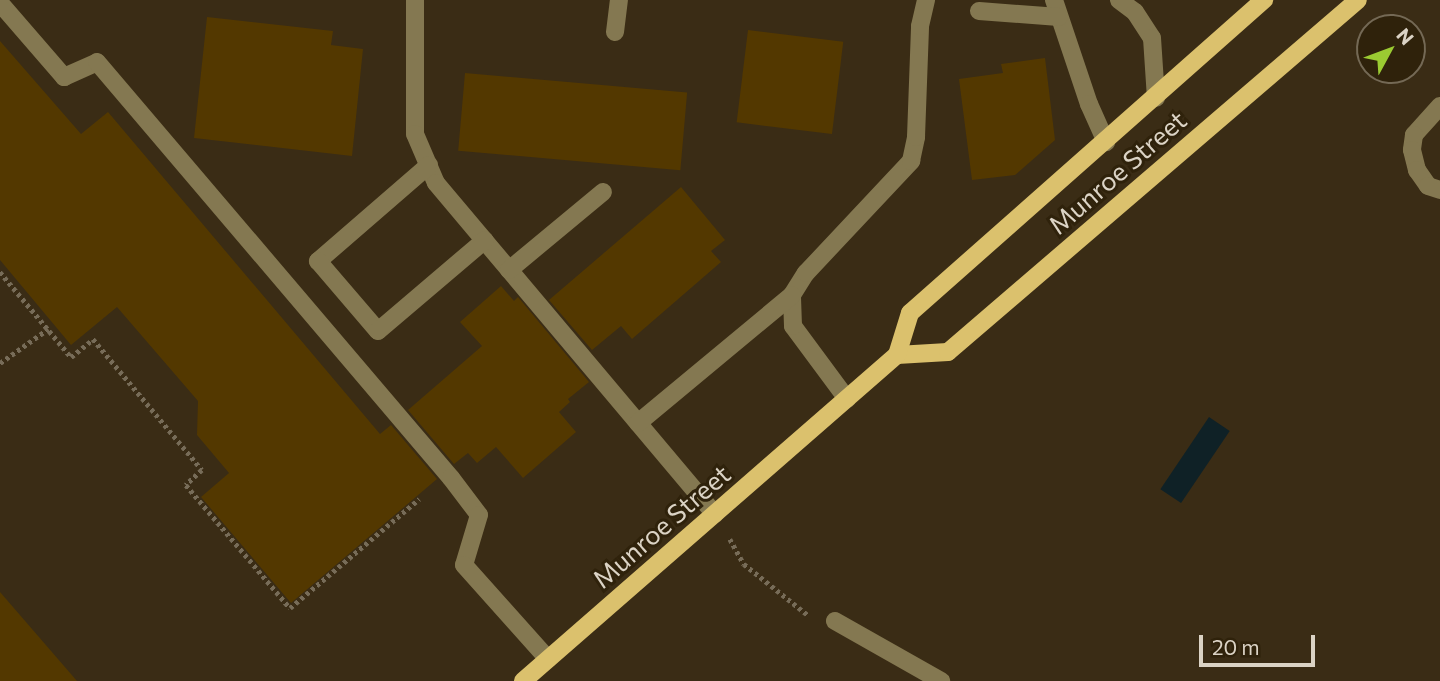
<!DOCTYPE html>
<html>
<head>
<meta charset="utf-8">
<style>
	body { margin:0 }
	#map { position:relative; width:1440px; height:681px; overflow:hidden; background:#3a2c15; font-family:Commissioner,sans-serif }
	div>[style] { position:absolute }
	.water>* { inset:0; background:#0f2126; transform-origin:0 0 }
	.building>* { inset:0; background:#533800; transform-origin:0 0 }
	.path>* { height:4.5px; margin-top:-2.25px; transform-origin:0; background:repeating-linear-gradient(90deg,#776c58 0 3.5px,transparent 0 7px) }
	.minor>* { height:18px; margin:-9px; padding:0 9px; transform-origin:9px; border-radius:9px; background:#847851 }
	.major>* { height:18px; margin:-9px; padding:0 9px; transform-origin:9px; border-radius:9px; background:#dbc16d }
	span { translate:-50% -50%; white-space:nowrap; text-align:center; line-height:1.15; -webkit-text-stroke:6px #2f220b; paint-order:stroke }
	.street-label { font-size:26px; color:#dbd3c5 }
	.north { position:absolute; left:1356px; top:14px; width:70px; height:70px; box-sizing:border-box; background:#2f220b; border:2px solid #746955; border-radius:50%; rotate:49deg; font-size:19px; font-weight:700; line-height:28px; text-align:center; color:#dbd3c5 }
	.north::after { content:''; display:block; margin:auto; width:24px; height:32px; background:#9bcb32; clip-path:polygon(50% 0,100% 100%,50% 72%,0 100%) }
	.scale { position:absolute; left:1199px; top:635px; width:116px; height:32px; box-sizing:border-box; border:4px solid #dbd3c5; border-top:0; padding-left:9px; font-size:21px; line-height:24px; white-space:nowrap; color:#dbd3c5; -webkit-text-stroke:5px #2f220b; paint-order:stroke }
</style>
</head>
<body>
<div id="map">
	<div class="water">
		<i style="left:1209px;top:417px;width:25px;height:87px;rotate:34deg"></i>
	</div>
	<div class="building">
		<i style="clip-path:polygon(207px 17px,333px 31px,331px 45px,363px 49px,352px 156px,194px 138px)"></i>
		<i style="left:748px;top:30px;width:96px;height:93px;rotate:7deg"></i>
		<i style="clip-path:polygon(0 41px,81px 134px,108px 112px,380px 434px,391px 425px,437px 479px,291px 603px,201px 497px,229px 473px,197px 435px,198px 401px,117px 307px,71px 345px,0 260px)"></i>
		<i style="clip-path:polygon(1045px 58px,1055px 140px,1015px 175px,972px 180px,959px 79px,1003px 73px,1001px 64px)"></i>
		<i style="left:465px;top:73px;width:223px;height:78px;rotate:5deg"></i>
		<i style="clip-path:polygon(681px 187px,725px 240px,711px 251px,721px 262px,632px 339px,621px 326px,592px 350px,549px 300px)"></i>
		<i style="clip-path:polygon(501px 286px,514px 301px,518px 297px,589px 382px,568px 399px,570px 402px,559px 412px,576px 432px,523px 478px,496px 447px,477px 463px,468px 453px,454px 464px,408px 410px,482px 346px,460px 322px)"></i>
		<i style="clip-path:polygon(0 592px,77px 681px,0 681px)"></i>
	</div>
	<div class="path">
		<i style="left:0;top:272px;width:111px;rotate:50.1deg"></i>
		<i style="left:71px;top:357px;width:28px;rotate:-39deg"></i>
		<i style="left:93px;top:339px;width:170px;rotate:50.2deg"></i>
		<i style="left:202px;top:470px;width:22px;rotate:137deg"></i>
		<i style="left:186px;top:485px;width:161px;rotate:49.8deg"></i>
		<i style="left:290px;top:608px;width:169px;rotate:-40.2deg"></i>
		<i style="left:0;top:363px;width:59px;rotate:-35.3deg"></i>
		<i style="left:730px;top:539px;width:29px;rotate:61deg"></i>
		<i style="left:744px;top:564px;width:82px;rotate:38.6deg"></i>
	</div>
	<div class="minor">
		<i style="left:415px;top:0;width:134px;rotate:90deg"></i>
		<i style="left:415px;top:134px;width:53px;rotate:66.8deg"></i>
		<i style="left:436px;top:183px;width:433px;rotate:49.9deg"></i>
		<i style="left:1054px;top:0;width:110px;rotate:71.4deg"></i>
		<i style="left:1089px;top:104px;width:42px;rotate:65.9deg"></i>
		<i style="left:1119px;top:0;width:20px;rotate:37deg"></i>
		<i style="left:1135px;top:12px;width:31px;rotate:57deg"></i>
		<i style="left:1152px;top:38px;width:60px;rotate:86.2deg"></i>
		<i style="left:0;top:3px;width:98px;rotate:49.1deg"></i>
		<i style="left:64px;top:77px;width:36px;rotate:-24deg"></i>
		<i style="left:97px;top:62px;width:546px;rotate:49.6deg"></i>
		<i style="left:451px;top:478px;width:46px;rotate:52.9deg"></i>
		<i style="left:479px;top:515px;width:52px;rotate:106.7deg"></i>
		<i style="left:464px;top:565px;width:126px;rotate:48.2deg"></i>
		<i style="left:979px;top:11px;width:80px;rotate:4.3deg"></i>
		<i style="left:615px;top:32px;width:32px;rotate:-83deg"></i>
		<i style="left:1440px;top:106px;width:39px;rotate:132deg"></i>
		<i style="left:1414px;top:135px;width:15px;rotate:98deg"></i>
		<i style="left:1412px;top:150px;width:21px;rotate:76deg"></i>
		<i style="left:1417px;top:170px;width:19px;rotate:55deg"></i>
		<i style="left:1428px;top:186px;width:13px;rotate:18deg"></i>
		<i style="left:429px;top:165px;width:147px;rotate:139.1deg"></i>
		<i style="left:318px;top:261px;width:92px;rotate:49.4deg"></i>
		<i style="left:378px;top:331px;width:140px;rotate:-40.4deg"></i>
		<i style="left:509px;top:270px;width:122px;rotate:-39.7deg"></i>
		<i style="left:847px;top:399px;width:91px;rotate:-126.5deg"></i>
		<i style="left:793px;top:326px;width:31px;rotate:-92deg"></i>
		<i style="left:792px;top:295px;width:26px;rotate:-58deg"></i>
		<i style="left:806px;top:273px;width:154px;rotate:-46.8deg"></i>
		<i style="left:911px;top:161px;width:25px;rotate:-78deg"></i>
		<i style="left:916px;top:137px;width:111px;rotate:-87.9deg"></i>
		<i style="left:920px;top:26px;width:27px;rotate:-77deg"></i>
		<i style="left:638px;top:423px;width:200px;rotate:-39.7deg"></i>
		<i style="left:835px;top:621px;width:122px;rotate:29.5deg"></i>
	</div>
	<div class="major">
		<i style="left:897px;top:355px;width:51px;rotate:-3.4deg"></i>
		<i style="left:948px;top:352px;width:540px;rotate:-40.65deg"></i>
		<i style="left:523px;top:681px;width:496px;rotate:-41.1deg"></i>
		<i style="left:897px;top:355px;width:44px;rotate:-72.8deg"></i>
		<i style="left:910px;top:313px;width:473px;rotate:-41.5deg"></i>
	</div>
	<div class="street-label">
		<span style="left:1117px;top:172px;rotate:-41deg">Munroe Street</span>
		<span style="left:661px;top:526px;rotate:-41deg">Munroe Street</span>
	</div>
	<div class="north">N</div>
	<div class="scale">20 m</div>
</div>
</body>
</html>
